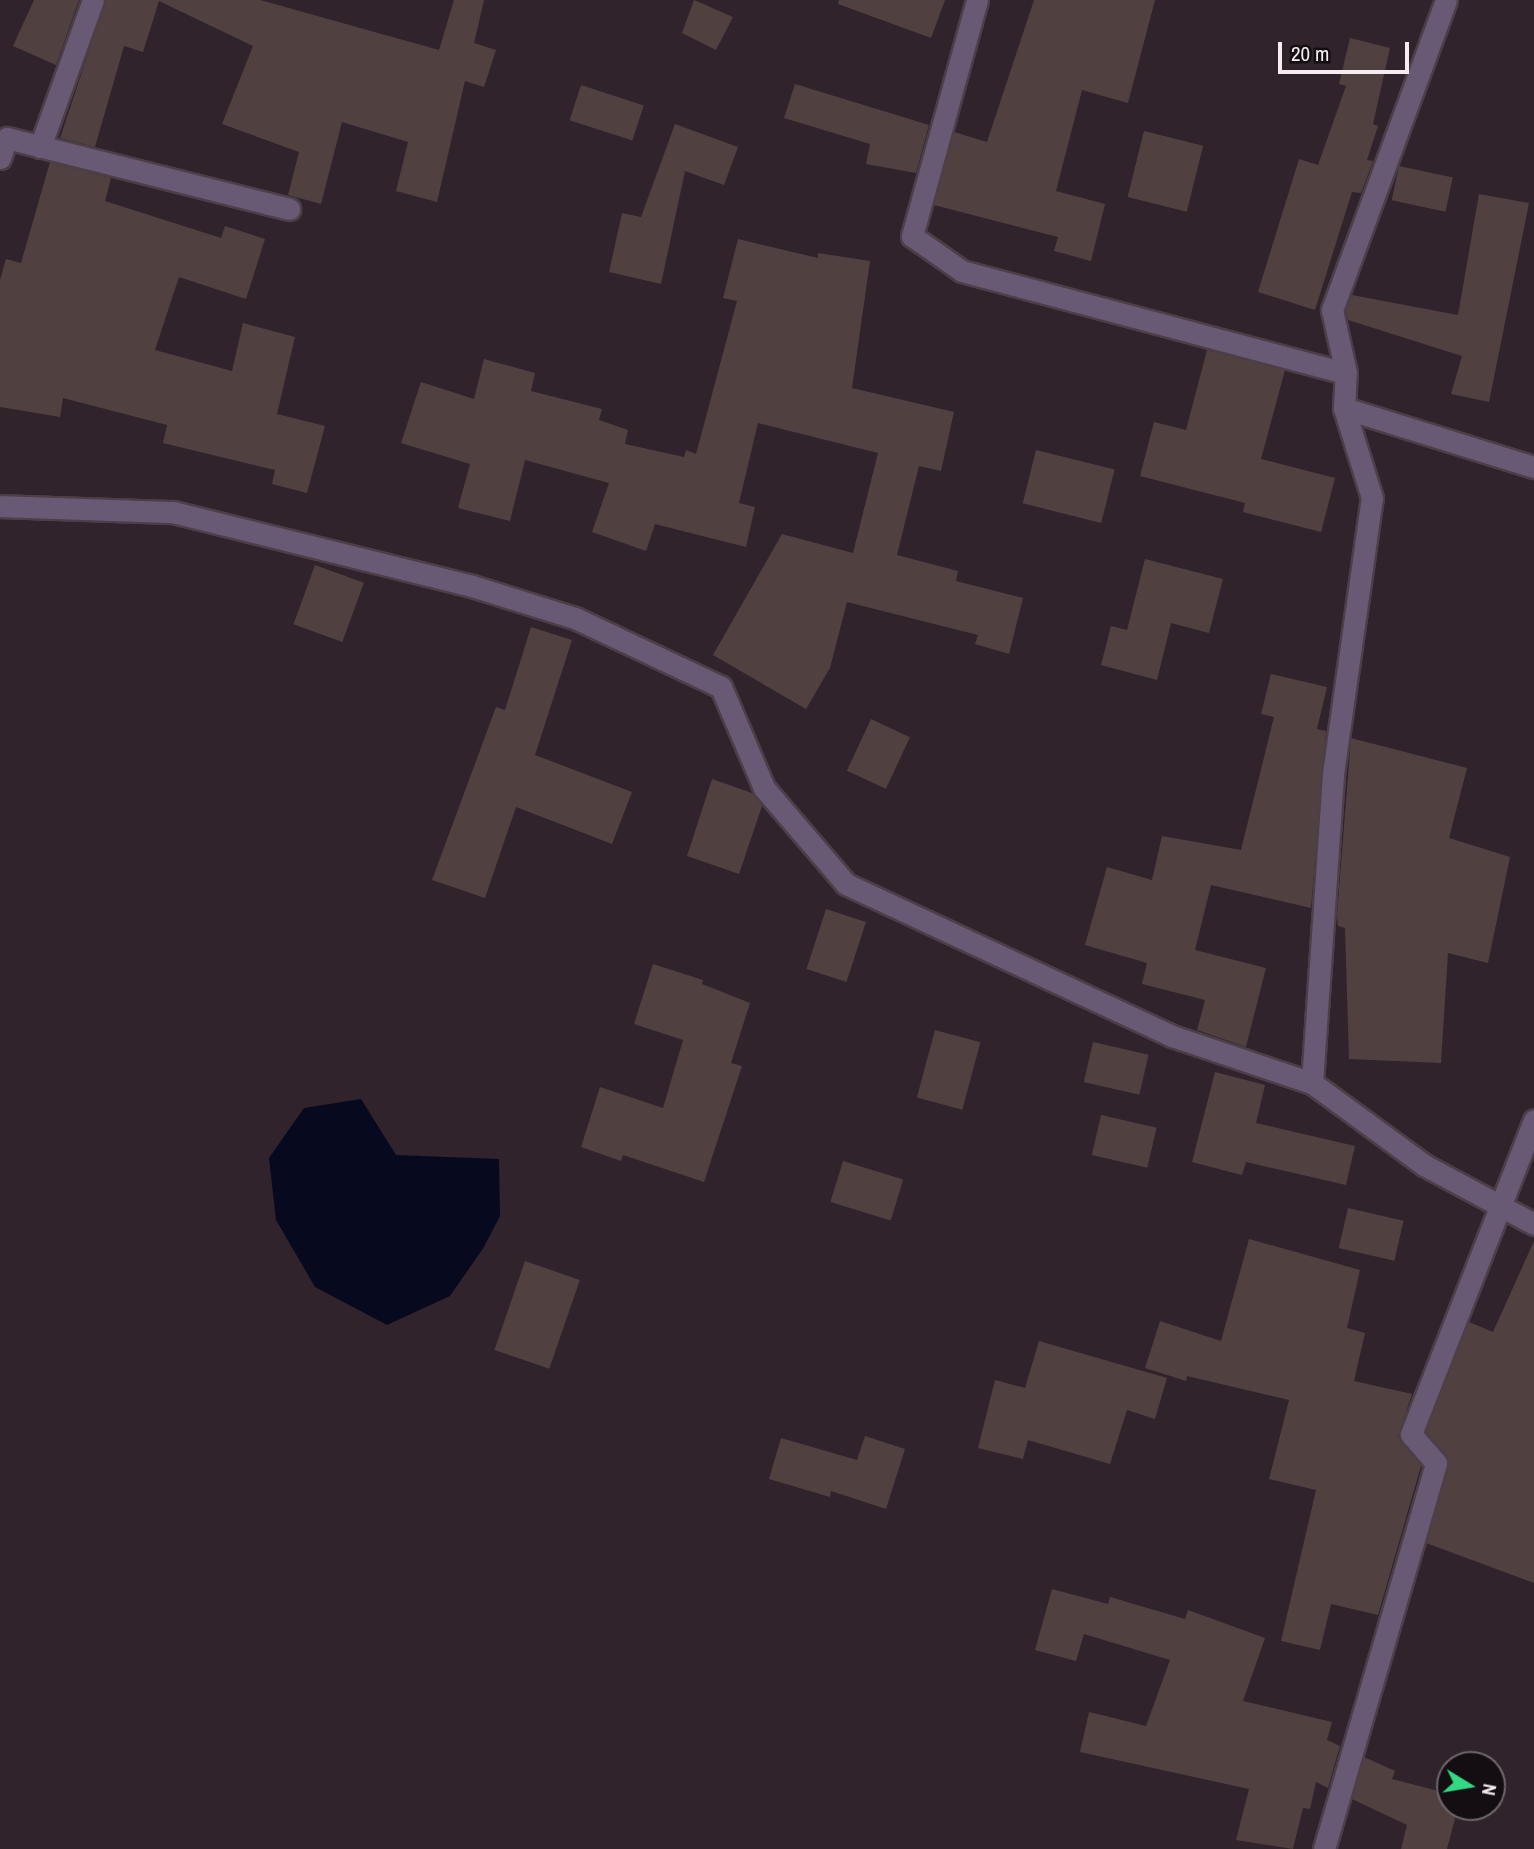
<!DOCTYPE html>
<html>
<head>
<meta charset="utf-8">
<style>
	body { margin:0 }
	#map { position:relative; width:1534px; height:1849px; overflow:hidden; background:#30232b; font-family:"Archivo Narrow",sans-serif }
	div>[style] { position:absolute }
	.water>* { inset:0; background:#070a1e }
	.building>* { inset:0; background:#514040; transform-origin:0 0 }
	.roads { filter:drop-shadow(2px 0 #4c3f47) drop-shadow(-2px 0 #4c3f47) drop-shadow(0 2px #4c3f47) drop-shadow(0 -2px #4c3f47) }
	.street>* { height:21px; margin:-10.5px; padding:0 10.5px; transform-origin:10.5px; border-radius:10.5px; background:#685a75 }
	span { translate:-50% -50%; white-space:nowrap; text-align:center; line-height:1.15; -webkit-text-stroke:5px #140e12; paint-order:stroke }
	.north { position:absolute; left:1436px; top:1751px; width:70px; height:70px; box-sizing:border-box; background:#140e12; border:2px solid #6e666b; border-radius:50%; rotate:101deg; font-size:19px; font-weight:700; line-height:28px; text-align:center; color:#f5ebf1 }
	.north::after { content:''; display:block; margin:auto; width:24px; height:32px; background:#32d882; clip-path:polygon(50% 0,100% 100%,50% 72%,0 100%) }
	.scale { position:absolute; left:1278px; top:42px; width:131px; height:32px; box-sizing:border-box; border:4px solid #f5ebf1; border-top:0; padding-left:9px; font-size:21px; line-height:24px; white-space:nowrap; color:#f5ebf1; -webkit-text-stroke:5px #140e12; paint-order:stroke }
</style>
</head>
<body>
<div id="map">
	<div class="water">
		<i style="clip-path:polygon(361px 1099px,396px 1155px,499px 1159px,500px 1216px,484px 1247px,450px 1296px,387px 1325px,315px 1287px,276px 1220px,269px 1158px,304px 1108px)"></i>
	</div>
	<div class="building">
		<i style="clip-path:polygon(34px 0,79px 0,56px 65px,13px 46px)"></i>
		<i style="clip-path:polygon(106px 0,260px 0,439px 50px,454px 0,484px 0,474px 43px,496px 50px,484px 87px,465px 81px,437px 202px,396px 191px,408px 142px,342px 122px,321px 204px,288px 195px,299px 152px,222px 124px,253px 46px,159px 1px,143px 52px,124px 46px,95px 147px,60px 138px)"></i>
		<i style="clip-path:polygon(694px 0,733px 17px,716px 50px,682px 33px)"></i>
		<i style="clip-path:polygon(839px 0,945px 0,931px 38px,838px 4px)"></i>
		<i style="clip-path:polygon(1034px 0,1155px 0,1128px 103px,1082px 90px,1056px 191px,1105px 204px,1091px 261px,1054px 251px,1058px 237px,934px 205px,954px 132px,987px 142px)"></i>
		<i style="clip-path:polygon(1350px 38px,1390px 48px,1373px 124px,1378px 126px,1367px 160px,1373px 161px,1361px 193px,1352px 192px,1315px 310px,1258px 292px,1299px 159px,1318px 165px,1346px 86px,1339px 84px)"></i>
		<i style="clip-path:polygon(795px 84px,929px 125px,916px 173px,866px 164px,870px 144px,784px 118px)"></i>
		<i style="left:581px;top:85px;width:66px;height:37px;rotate:18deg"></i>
		<i style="clip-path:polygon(675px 124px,738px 147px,724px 185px,685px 171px,661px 284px,609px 272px,622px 213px,641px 217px)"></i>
		<i style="left:1144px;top:131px;width:61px;height:68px;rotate:14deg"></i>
		<i style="clip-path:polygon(50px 162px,111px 178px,105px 201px,221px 238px,225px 226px,265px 239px,246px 299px,179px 277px,155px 350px,232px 371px,243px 323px,295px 337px,277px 414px,325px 426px,307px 493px,272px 484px,275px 470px,163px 443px,167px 425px,63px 398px,60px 417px,0 407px,0 280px,6px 259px,21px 263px)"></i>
		<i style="left:1399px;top:166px;width:55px;height:35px;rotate:12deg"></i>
		<i style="clip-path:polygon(1479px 194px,1529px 203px,1489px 402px,1451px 394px,1462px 356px,1348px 320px,1346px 311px,1352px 295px,1458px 315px)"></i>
		<i style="clip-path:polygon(738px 239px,818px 258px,818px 253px,870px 261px,852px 388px,954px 412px,941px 471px,919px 466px,897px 555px,958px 571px,956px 581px,1023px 598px,1009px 654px,975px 644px,978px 635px,847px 602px,830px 668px,806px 709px,713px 655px,782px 534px,853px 553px,878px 453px,758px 423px,739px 503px,755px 507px,746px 547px,655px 524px,646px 551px,592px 532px,609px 483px,525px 460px,510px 521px,458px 508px,470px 464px,401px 443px,421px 382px,474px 399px,484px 359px,535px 373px,531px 391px,602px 409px,599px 420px,628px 430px,625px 444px,684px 457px,686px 450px,696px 454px,737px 301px,723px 298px)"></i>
		<i style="clip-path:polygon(1207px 350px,1285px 370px,1261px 459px,1335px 478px,1321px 532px,1243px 512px,1245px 503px,1140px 476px,1154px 422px,1186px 430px)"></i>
		<i style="left:1036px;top:450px;width:81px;height:55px;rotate:14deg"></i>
		<i style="clip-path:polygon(1145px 559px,1223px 579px,1209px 633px,1171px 623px,1157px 680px,1101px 665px,1111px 626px,1127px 630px)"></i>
		<i style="left:315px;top:565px;width:52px;height:63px;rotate:20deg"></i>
		<i style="clip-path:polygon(531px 627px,572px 640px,535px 755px,632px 792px,612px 844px,516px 807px,485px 898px,432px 880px,496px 707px,505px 710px)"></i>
		<i style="clip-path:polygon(1271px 674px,1327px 687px,1317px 729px,1326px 731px,1311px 908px,1211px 885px,1195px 950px,1266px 968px,1246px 1047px,1197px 1030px,1205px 1000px,1142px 984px,1147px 963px,1085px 945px,1107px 867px,1152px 880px,1162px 836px,1241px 850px,1274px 717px,1261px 714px)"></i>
		<i style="left:871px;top:719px;width:43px;height:57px;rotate:25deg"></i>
		<i style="clip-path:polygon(1351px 738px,1467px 768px,1449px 838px,1510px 857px,1488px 963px,1448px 953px,1441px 1063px,1349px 1059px,1345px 928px,1338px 926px,1337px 914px)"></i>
		<i style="clip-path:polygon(712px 779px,752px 793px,762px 806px,739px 874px,687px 856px)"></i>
		<i style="left:826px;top:909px;width:42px;height:63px;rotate:18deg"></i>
		<i style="clip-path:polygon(653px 964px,703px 980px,702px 984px,750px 1003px,731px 1063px,742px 1066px,704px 1182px,623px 1155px,621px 1161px,581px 1147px,600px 1087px,663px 1108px,683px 1040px,634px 1024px)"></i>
		<i style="left:935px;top:1030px;width:47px;height:70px;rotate:15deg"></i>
		<i style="left:1093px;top:1042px;width:57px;height:41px;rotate:13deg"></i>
		<i style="clip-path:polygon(1215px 1072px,1265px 1085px,1256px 1123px,1355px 1146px,1346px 1185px,1246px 1162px,1242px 1175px,1192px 1162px)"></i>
		<i style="left:1101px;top:1115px;width:57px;height:41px;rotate:13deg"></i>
		<i style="left:843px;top:1161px;width:63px;height:43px;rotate:17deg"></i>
		<i style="left:1348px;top:1208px;width:57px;height:41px;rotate:13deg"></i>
		<i style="clip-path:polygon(1249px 1239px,1360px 1270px,1347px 1328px,1365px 1333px,1354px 1381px,1412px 1394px,1398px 1436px,1421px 1466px,1378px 1615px,1331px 1604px,1320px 1650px,1281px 1641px,1316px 1490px,1269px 1479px,1289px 1400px,1187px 1376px,1186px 1381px,1145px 1368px,1160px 1321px,1221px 1341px)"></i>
		<i style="clip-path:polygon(1534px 1241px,1534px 1583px,1426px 1543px,1449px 1461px,1426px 1431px,1469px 1322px,1493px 1332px)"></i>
		<i style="left:525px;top:1261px;width:58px;height:94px;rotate:19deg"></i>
		<i style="clip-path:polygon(1039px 1341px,1167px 1378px,1155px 1419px,1127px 1410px,1110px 1464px,1028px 1440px,1023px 1459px,978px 1448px,995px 1380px,1025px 1388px)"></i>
		<i style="clip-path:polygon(865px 1436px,905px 1449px,886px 1509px,831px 1491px,830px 1497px,769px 1479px,781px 1438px,857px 1460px)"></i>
		<i style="clip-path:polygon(1052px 1589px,1108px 1604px,1110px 1597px,1185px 1619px,1188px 1610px,1265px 1638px,1243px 1701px,1332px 1722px,1327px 1740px,1340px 1746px,1328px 1788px,1316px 1782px,1310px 1809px,1303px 1808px,1293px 1849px,1236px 1840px,1249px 1789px,1080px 1752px,1089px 1712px,1146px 1726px,1170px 1660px,1084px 1634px,1076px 1661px,1035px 1650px)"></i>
		<i style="clip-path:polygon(1364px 1757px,1395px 1771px,1392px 1779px,1450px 1794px,1450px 1807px,1458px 1807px,1447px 1849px,1401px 1849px,1407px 1825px,1352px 1799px)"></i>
	</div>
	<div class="roads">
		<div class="street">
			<i style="left:977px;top:0;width:245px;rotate:105.4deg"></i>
			<i style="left:912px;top:236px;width:61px;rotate:35deg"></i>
			<i style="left:962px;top:271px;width:397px;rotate:14.9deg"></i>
			<i style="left:40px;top:147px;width:156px;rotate:-70.2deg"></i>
			<i style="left:0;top:158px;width:21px;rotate:-71deg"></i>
			<i style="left:7px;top:138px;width:291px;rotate:14.1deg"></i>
			<i style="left:1344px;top:408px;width:199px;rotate:17.3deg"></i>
			<i style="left:0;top:506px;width:173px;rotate:2deg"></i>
			<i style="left:173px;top:512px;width:308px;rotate:13.9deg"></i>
			<i style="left:472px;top:586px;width:108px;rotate:17.3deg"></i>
			<i style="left:575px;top:618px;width:161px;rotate:25.3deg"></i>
			<i style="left:721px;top:687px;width:110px;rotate:66.9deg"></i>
			<i style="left:764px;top:788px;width:126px;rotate:49.5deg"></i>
			<i style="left:846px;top:884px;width:360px;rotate:25deg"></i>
			<i style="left:1172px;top:1036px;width:148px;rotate:18.6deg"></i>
			<i style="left:1312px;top:1083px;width:139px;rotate:36.2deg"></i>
			<i style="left:1424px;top:1165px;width:125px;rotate:28.2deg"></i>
			<i style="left:1312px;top:1083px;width:310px;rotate:-86.1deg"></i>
			<i style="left:1333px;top:774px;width:279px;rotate:-82deg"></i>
			<i style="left:1372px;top:498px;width:94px;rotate:-107.3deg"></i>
			<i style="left:1344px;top:408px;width:35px;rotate:-87deg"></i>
			<i style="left:1346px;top:373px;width:65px;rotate:-102.5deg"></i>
			<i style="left:1332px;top:310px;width:330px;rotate:-69.8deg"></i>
			<i style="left:1324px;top:1849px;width:402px;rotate:-73.8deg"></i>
			<i style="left:1436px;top:1463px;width:38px;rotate:-131deg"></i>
			<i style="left:1411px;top:1434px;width:337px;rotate:-68.6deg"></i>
		</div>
	</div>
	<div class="north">N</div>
	<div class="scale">20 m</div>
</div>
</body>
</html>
